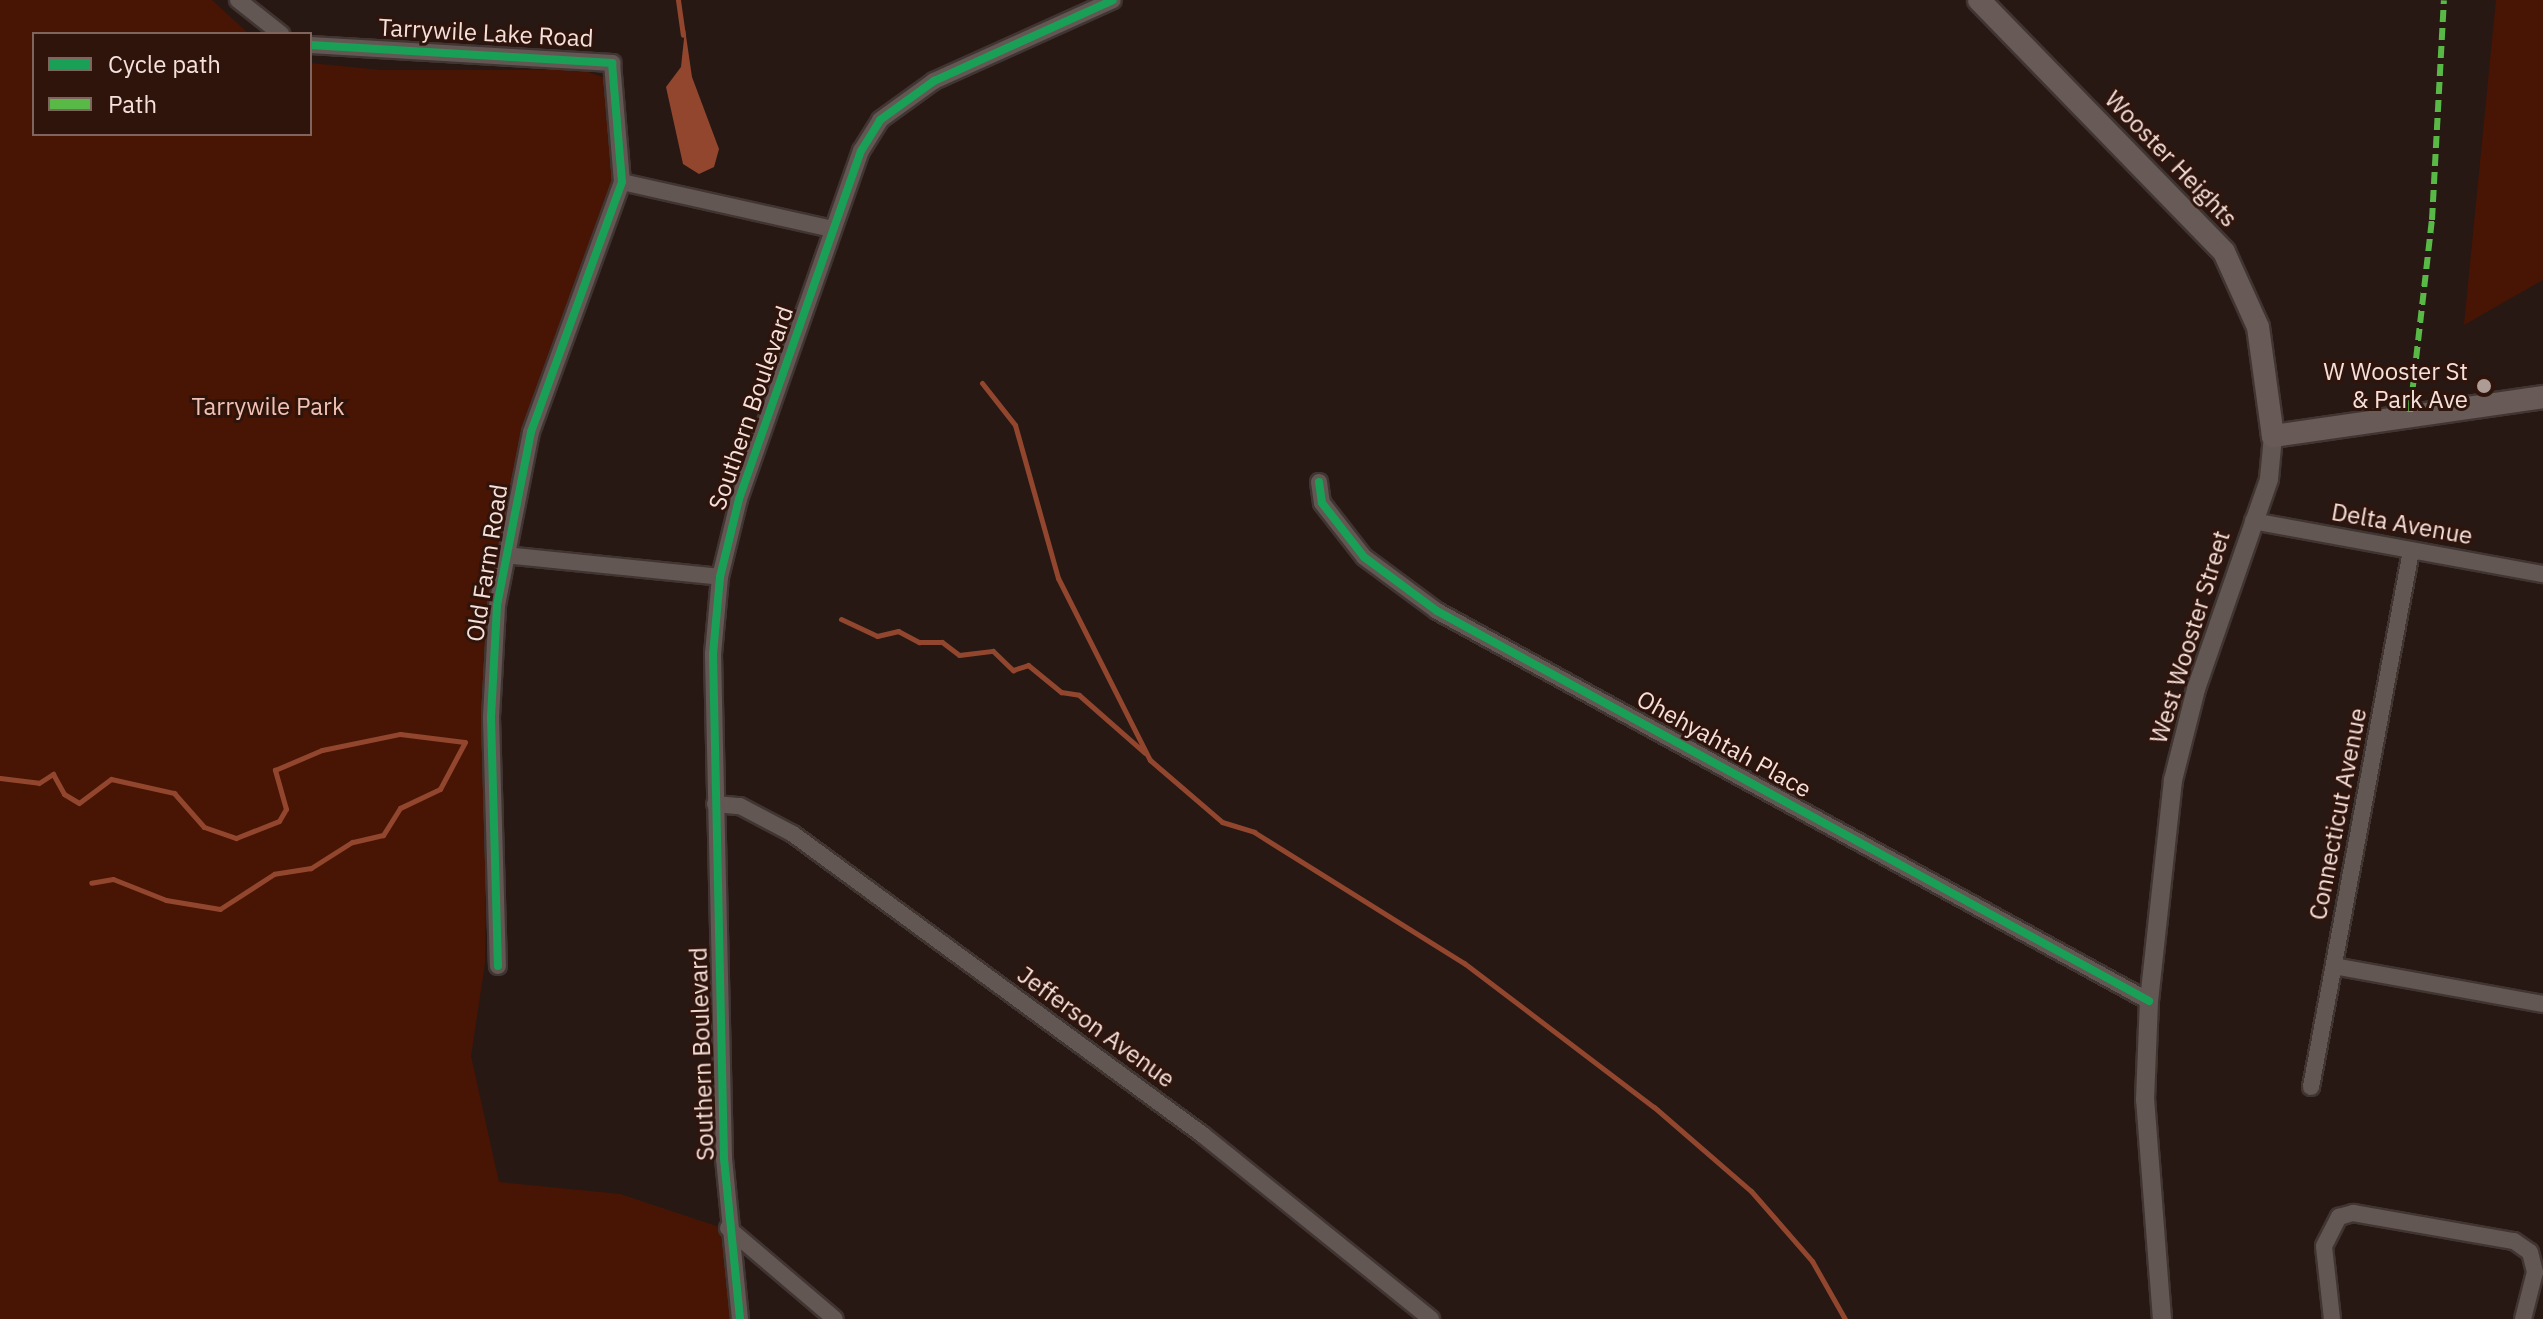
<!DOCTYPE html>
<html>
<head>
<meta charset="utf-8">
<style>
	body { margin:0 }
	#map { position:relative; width:2543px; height:1319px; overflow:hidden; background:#271814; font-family:"IBM Plex Sans",sans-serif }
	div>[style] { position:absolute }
	.green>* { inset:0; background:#481504 }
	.water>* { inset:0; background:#93462e }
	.stream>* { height:5px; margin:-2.5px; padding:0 2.5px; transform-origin:2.5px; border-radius:2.5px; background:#93462e }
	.roads { filter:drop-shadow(2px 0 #413532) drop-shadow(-2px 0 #413532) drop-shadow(0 2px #413532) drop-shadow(0 -2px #413532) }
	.minor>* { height:16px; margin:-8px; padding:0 8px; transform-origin:8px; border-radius:8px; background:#635754 }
	.tertiary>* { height:18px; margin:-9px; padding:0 9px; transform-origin:9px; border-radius:9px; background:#635754 }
	.secondary>* { height:22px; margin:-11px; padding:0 11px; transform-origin:11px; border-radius:11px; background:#685a56 }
	.quiet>* { height:6px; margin-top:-3px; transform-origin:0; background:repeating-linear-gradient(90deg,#58b947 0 12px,transparent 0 18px) }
	.cycleway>* { height:8px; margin:-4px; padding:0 4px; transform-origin:4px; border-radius:4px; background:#1a9f57 }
	.dots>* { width:22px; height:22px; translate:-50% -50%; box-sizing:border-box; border:4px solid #2f140c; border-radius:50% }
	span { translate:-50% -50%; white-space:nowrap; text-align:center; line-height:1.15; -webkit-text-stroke:6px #2f140c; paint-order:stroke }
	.street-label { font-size:24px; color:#f5e1db }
	.poi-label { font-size:24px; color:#f5e1db }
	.right { translate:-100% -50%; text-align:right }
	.park-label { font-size:24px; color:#f1c2b3 }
	.legend { position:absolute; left:32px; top:32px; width:280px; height:104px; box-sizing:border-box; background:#2f140c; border:2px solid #7e665f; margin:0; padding:10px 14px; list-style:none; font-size:24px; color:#f5e1db }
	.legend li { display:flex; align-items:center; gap:16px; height:40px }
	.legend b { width:40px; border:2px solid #7e665f }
</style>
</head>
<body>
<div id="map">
	<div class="green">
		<i style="clip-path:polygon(0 0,212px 0,249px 34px,34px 34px,34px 134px,310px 134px,310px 63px,382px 70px,582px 70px,611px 80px,619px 192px,550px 362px,513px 550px,488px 729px,485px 963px,471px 1056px,499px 1182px,620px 1194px,722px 1228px,731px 1319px,0 1319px)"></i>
		<i style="clip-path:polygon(2496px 0,2543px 0,2543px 280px,2464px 325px)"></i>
	</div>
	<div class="water">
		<i style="clip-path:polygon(685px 29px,692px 77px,719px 149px,714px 167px,699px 174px,683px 164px,666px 87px,681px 67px)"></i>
	</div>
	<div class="stream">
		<i style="left:678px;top:0;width:35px;rotate:82deg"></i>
		<i style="left:982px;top:383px;width:53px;rotate:51.8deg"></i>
		<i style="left:1015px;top:425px;width:159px;rotate:74.3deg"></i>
		<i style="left:1058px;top:578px;width:204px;rotate:63.2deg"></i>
		<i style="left:1150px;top:760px;width:95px;rotate:40.7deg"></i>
		<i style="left:1222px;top:822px;width:34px;rotate:17deg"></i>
		<i style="left:1254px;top:832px;width:248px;rotate:32deg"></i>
		<i style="left:1464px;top:963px;width:238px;rotate:37.2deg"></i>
		<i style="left:1654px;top:1107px;width:128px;rotate:40.9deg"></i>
		<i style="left:1751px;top:1191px;width:93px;rotate:48.9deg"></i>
		<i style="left:1812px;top:1261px;width:67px;rotate:60.4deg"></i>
		<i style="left:841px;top:619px;width:40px;rotate:25deg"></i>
		<i style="left:877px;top:636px;width:22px;rotate:-13deg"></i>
		<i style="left:898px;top:631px;width:24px;rotate:28deg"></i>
		<i style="left:919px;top:642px;width:23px"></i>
		<i style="left:942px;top:642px;width:21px;rotate:37deg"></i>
		<i style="left:959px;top:655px;width:34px;rotate:-7deg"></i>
		<i style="left:993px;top:651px;width:28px;rotate:44deg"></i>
		<i style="left:1013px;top:670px;width:16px;rotate:-18deg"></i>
		<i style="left:1028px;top:665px;width:43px;rotate:39.3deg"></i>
		<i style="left:1061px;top:692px;width:18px;rotate:9deg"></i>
		<i style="left:1079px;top:695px;width:88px;rotate:41.3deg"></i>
		<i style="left:0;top:778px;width:39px;rotate:7deg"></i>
		<i style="left:39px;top:783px;width:17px;rotate:-33deg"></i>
		<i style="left:53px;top:774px;width:23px;rotate:61deg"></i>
		<i style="left:64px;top:794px;width:17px;rotate:31deg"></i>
		<i style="left:79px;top:803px;width:40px;rotate:-37deg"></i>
		<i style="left:111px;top:779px;width:65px;rotate:12.5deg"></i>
		<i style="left:174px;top:793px;width:45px;rotate:48.6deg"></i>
		<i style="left:204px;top:827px;width:34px;rotate:19deg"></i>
		<i style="left:236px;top:838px;width:46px;rotate:-21.6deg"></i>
		<i style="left:279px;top:821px;width:14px;rotate:-60deg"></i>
		<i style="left:286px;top:809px;width:41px;rotate:-105.8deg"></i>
		<i style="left:275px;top:770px;width:51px;rotate:-23.1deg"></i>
		<i style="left:322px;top:750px;width:80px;rotate:-11.6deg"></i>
		<i style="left:400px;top:734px;width:65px;rotate:7deg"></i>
		<i style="left:465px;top:742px;width:53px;rotate:118deg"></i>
		<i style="left:440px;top:789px;width:44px;rotate:154.6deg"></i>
		<i style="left:400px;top:808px;width:32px;rotate:122deg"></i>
		<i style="left:383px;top:835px;width:32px;rotate:167deg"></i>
		<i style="left:352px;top:842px;width:49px;rotate:147.6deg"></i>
		<i style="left:311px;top:868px;width:37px;rotate:171deg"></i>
		<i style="left:274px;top:874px;width:64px;rotate:147.1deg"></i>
		<i style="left:220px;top:909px;width:55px;rotate:-170.5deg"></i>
		<i style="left:166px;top:900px;width:57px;rotate:-158.4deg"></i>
		<i style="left:113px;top:879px;width:22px;rotate:170deg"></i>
	</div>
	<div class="roads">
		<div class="minor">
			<i style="left:238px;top:0;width:55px;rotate:38.3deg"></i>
			<i style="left:310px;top:45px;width:303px;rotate:3.4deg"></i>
			<i style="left:612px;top:63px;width:119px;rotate:85.2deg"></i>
			<i style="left:622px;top:182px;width:266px;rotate:110deg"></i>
			<i style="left:531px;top:432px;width:177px;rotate:101.1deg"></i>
			<i style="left:497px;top:606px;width:112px;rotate:93.1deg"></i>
			<i style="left:491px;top:718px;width:248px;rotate:88.4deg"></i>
			<i style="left:622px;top:182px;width:216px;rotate:12.6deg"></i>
			<i style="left:1319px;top:482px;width:21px;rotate:82deg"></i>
			<i style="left:1322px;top:503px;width:68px;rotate:52.1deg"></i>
			<i style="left:1364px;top:557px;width:91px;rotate:36.5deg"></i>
			<i style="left:1437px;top:611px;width:812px;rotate:28.71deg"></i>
			<i style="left:2253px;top:521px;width:295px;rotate:10.4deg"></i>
			<i style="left:505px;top:555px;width:216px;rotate:5.8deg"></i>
			<i style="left:715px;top:804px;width:25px;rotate:5deg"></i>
			<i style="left:740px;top:806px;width:60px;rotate:27.8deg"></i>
			<i style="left:793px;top:834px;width:509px;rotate:36.28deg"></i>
			<i style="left:1203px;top:1135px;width:293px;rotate:38.9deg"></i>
			<i style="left:2334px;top:966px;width:212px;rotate:10.3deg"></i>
			<i style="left:2311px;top:1087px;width:545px;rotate:-79.43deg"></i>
			<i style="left:728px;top:1228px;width:140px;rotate:40.4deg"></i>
			<i style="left:740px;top:1319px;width:161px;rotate:-95.7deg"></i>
			<i style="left:724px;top:1159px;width:505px;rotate:-91.25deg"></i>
			<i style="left:713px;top:654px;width:77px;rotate:-84.8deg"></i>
			<i style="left:720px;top:577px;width:80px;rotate:-76.3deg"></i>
			<i style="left:739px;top:499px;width:369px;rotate:-70.7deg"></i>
			<i style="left:861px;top:151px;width:36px;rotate:-58deg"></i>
			<i style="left:880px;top:120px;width:67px;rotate:-35.8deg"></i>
			<i style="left:934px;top:81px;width:196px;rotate:-24.3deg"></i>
			<i style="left:2332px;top:1319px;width:73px;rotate:-96.3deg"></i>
			<i style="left:2324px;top:1246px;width:33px;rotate:-63deg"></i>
			<i style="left:2339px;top:1217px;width:15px;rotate:-16deg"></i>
			<i style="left:2353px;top:1213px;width:163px;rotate:9.9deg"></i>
			<i style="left:2514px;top:1241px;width:19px;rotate:35deg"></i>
			<i style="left:2530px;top:1252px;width:21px;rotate:76deg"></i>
			<i style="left:2535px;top:1272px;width:49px;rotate:104.3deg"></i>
		</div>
		<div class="tertiary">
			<i style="left:2162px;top:1319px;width:220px;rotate:-94.4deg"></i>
			<i style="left:2145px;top:1100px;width:99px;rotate:-87.7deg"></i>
			<i style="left:2149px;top:1001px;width:222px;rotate:-83.8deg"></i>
			<i style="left:2173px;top:780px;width:94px;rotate:-75.8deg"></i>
			<i style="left:2196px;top:689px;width:222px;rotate:-70.8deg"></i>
			<i style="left:2269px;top:479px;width:43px;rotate:-84.7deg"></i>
		</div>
		<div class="secondary">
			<i style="left:1979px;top:0;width:351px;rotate:45.8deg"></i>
			<i style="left:2224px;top:252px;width:82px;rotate:65.6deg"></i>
			<i style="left:2258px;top:327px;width:110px;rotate:82.2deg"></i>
			<i style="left:2273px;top:436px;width:273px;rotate:-8.2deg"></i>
		</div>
	</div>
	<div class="quiet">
		<i style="left:2410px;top:412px;width:193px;rotate:-83.5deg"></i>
		<i style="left:2432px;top:220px;width:220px;rotate:-86.9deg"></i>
	</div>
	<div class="cycleway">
		<i style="left:310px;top:45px;width:303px;rotate:3.4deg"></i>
		<i style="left:612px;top:63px;width:119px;rotate:85.2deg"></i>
		<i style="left:622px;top:182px;width:266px;rotate:110deg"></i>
		<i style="left:531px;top:432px;width:177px;rotate:101.1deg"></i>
		<i style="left:497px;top:606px;width:112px;rotate:93.1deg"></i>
		<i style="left:491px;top:718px;width:248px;rotate:88.4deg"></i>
		<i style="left:1319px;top:482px;width:21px;rotate:82deg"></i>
		<i style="left:1322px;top:503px;width:68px;rotate:52.1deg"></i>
		<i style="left:1364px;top:557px;width:91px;rotate:36.5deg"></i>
		<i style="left:1437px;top:611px;width:812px;rotate:28.71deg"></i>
		<i style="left:740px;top:1319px;width:161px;rotate:-95.7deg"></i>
		<i style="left:724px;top:1159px;width:505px;rotate:-91.25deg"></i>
		<i style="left:713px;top:654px;width:77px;rotate:-84.8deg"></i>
		<i style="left:720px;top:577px;width:80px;rotate:-76.3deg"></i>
		<i style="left:739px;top:499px;width:369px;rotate:-70.7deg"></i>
		<i style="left:861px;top:151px;width:36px;rotate:-58deg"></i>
		<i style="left:880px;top:120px;width:67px;rotate:-35.8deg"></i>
		<i style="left:934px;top:81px;width:196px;rotate:-24.3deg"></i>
	</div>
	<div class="dots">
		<i style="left:2484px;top:386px;background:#ad9b95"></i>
	</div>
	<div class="street-label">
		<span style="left:486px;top:33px;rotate:3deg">Tarrywile Lake Road</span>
		<span style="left:2171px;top:159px;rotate:46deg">Wooster Heights</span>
		<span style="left:751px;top:408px;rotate:-71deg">Southern Boulevard</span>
		<span style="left:2402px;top:524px;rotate:10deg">Delta Avenue</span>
		<span style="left:487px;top:563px;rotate:-81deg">Old Farm Road</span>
		<span style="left:2190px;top:637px;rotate:-73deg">West Wooster Street</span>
		<span style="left:1724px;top:744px;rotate:29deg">Ohehyahtah Place</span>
		<span style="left:2338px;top:814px;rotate:-79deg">Connecticut Avenue</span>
		<span style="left:1096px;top:1027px;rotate:36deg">Jefferson Avenue</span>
		<span style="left:702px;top:1054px;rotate:-92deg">Southern Boulevard</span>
	</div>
	<div class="poi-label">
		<span class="right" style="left:2468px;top:386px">W Wooster St<br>&amp; Park Ave</span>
	</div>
	<div class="park-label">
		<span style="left:268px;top:407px">Tarrywile Park</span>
	</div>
	<ul class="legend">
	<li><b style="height:10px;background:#1a9f57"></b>Cycle path</li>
	<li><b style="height:10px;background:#58b947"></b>Path</li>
	</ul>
</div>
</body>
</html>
